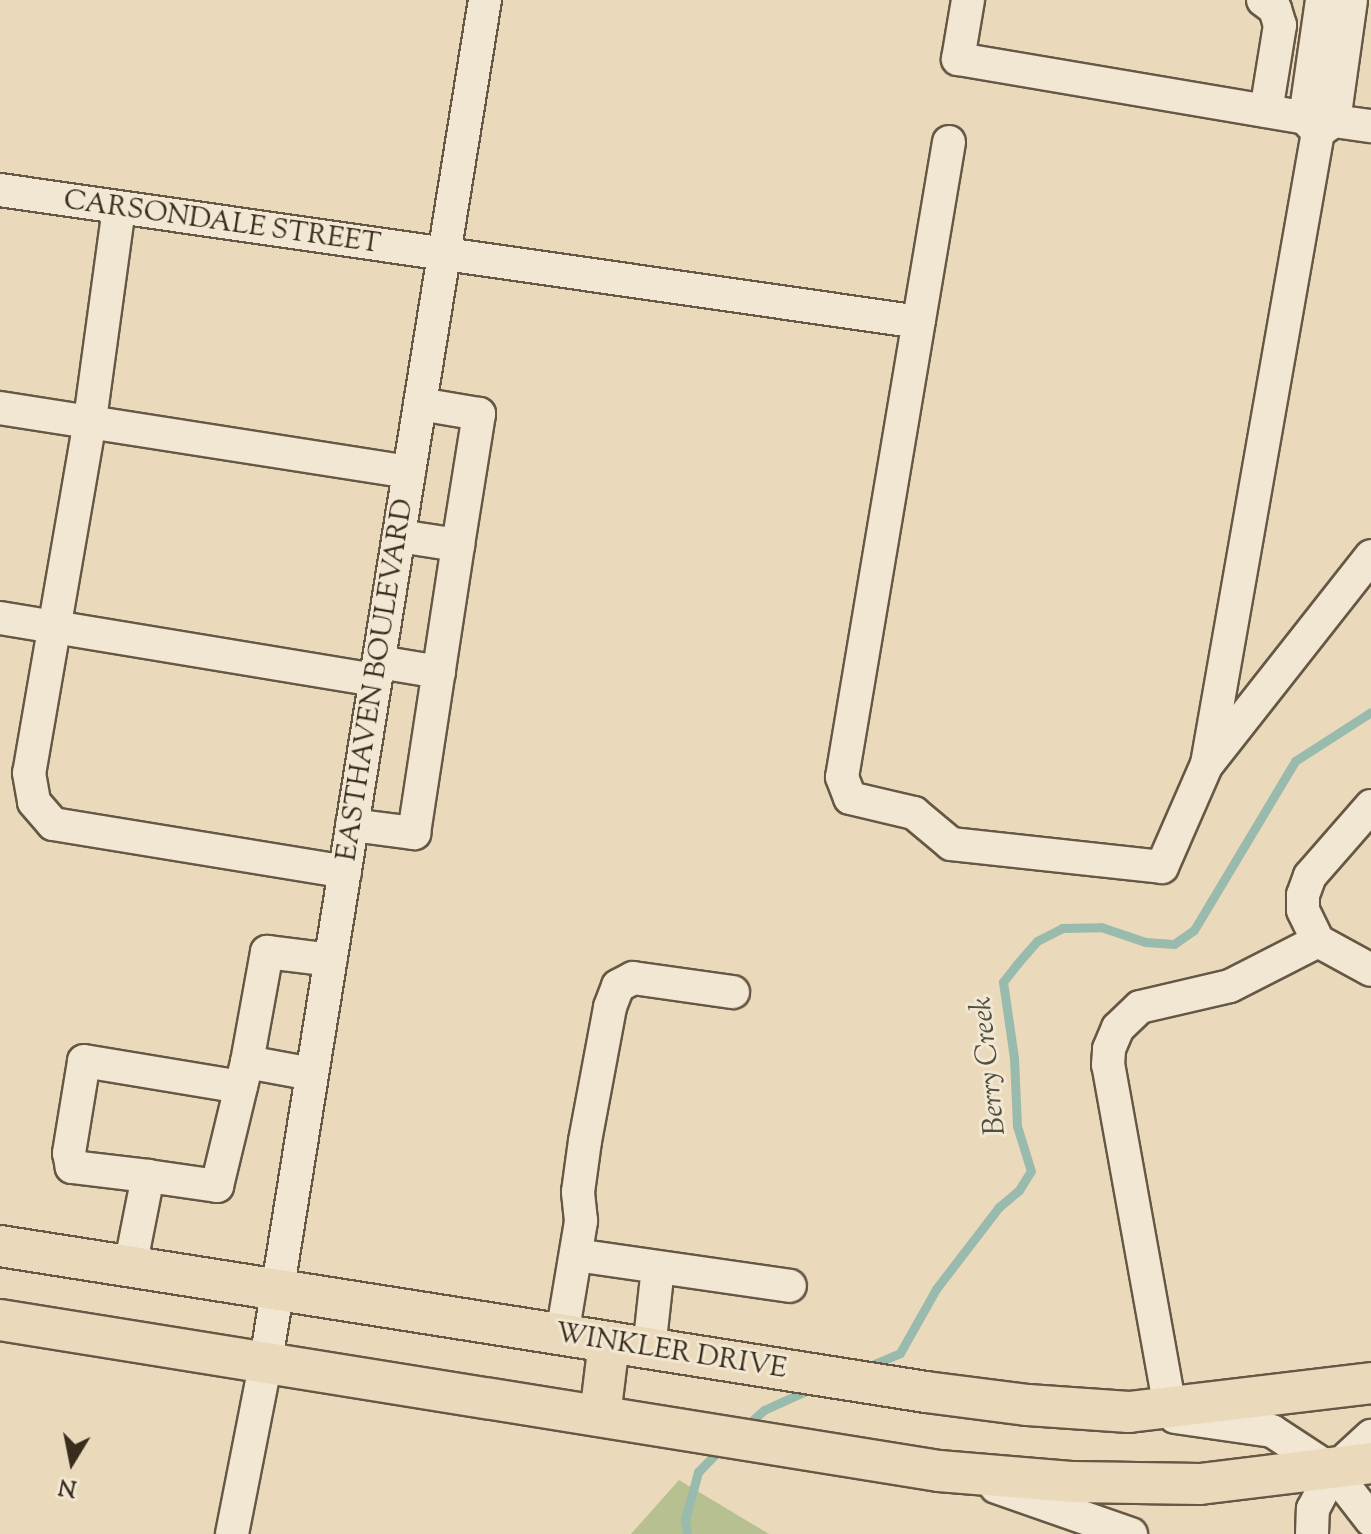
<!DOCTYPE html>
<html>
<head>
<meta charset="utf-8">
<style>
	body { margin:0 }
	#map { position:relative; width:1371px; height:1534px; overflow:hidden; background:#eadabb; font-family:"Sorts Mill Goudy",serif }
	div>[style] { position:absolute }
	.green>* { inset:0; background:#b7c090 }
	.stream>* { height:9px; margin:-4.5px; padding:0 4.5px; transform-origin:4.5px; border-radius:4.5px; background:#98bbad }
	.roads { filter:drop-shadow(2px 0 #655844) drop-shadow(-2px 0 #655844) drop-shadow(0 2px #655844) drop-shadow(0 -2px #655844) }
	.minor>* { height:32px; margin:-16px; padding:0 16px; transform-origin:16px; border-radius:16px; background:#f1e7d3 }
	.major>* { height:40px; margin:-20px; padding:0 20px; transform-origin:20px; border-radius:20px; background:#eadabb }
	span { translate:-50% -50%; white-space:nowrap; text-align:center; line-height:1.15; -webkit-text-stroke:6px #f1e7d3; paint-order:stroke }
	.street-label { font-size:28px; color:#392c1c }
	.water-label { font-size:30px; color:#515040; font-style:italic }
	.north { position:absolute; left:32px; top:1422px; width:80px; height:80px; -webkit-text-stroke:6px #f1e7d3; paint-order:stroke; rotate:190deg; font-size:22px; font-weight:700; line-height:32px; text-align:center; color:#392c1c }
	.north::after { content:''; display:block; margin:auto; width:28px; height:36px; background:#392c1c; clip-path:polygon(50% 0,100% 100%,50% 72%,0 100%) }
</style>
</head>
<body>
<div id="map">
	<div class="green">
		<i style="clip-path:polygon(679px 1480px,769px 1534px,631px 1534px)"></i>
	</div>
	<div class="stream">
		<i style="left:865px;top:1368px;width:38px;rotate:-23deg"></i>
		<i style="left:900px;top:1353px;width:73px;rotate:-60.6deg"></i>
		<i style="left:936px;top:1289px;width:103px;rotate:-52.5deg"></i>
		<i style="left:999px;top:1207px;width:26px;rotate:-40deg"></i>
		<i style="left:1019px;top:1190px;width:22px;rotate:-58deg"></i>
		<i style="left:1031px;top:1171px;width:47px;rotate:-107.3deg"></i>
		<i style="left:1017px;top:1126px;width:68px;rotate:-92.5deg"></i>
		<i style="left:1014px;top:1058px;width:77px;rotate:-98.2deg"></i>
		<i style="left:1003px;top:982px;width:23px;rotate:-52deg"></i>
		<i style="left:1017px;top:964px;width:30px;rotate:-49deg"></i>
		<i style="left:1037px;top:941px;width:28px;rotate:-27deg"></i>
		<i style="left:1062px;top:928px;width:39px;rotate:-1deg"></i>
		<i style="left:1101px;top:927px;width:46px;rotate:18.8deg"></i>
		<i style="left:1145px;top:942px;width:29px;rotate:4deg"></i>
		<i style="left:1174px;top:944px;width:24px;rotate:-35deg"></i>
		<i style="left:1194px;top:930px;width:197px;rotate:-59.1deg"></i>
		<i style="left:1295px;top:761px;width:90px;rotate:-32.8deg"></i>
		<i style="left:744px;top:1428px;width:27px;rotate:-42deg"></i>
		<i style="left:764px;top:1410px;width:51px;rotate:-24.5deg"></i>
		<i style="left:687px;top:1534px;width:14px;rotate:-98deg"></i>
		<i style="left:685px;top:1520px;width:50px;rotate:-74.8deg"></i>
		<i style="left:698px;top:1472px;width:33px;rotate:-46deg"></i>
	</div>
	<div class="roads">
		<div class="minor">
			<i style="left:968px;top:0;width:60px;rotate:99.6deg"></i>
			<i style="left:958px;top:59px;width:352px;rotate:9.6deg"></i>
			<i style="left:1263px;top:0;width:15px;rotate:37deg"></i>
			<i style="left:1275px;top:9px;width:17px;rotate:73deg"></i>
			<i style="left:1280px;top:25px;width:87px;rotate:99.2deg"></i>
			<i style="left:1322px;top:0;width:119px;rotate:98.2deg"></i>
			<i style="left:1305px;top:118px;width:19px;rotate:47deg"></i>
			<i style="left:1318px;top:132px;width:19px;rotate:-35deg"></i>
			<i style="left:1334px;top:121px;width:122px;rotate:-82deg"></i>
			<i style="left:1334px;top:121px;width:37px;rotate:8deg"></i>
			<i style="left:949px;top:142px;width:644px;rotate:99.56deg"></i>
			<i style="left:842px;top:777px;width:22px;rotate:69deg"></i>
			<i style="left:850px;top:798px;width:66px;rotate:13.2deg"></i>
			<i style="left:914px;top:813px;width:48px;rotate:40deg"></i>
			<i style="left:951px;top:844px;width:212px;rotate:6.2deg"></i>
			<i style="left:1162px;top:867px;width:112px;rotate:-66.4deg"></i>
			<i style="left:1207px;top:764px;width:642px;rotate:-80.04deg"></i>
			<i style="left:0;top:190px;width:928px;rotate:8.17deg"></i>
			<i style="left:119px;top:208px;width:215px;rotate:97.8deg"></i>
			<i style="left:90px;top:421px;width:357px;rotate:99.8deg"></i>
			<i style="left:29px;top:773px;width:29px;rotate:80deg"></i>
			<i style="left:34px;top:802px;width:29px;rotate:49deg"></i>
			<i style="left:53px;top:824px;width:296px;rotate:9.3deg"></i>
			<i style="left:0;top:408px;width:414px;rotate:8.9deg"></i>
			<i style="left:399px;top:536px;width:60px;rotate:8.7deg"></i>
			<i style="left:458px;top:545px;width:133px;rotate:-80.9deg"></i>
			<i style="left:479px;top:414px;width:60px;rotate:-170.4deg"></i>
			<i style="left:0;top:618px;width:380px;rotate:9.4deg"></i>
			<i style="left:379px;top:662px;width:61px;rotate:9.5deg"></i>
			<i style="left:1209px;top:762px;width:262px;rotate:-51.8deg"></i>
			<i style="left:352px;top:825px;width:63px;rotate:7.4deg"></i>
			<i style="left:414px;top:833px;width:291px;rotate:-81.3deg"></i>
			<i style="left:1318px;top:941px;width:34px;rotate:-116deg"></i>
			<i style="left:1303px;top:910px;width:15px;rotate:-90deg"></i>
			<i style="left:1303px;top:895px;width:20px;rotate:-70deg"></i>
			<i style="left:1310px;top:876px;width:93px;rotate:-48.9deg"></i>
			<i style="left:247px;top:1062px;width:112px;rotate:-79.7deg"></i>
			<i style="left:267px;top:952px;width:64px;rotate:7.1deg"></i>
			<i style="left:148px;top:1176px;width:77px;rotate:-173.2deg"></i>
			<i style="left:72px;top:1167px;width:14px;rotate:-102deg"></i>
			<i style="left:69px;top:1153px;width:93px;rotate:-80.7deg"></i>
			<i style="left:84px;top:1061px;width:159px;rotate:9.4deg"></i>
			<i style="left:576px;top:1255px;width:216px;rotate:8.2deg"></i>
			<i style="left:130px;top:1267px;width:93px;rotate:-78.8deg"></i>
			<i style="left:148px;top:1176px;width:70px;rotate:8.2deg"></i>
			<i style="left:217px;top:1186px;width:128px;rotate:-76.4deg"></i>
			<i style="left:247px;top:1062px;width:66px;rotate:10.5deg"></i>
			<i style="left:562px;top:1335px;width:116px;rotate:-80.5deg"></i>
			<i style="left:581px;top:1221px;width:29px;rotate:-96deg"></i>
			<i style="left:578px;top:1192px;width:51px;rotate:-82.2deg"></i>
			<i style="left:585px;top:1141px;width:136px;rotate:-79.4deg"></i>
			<i style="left:610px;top:1007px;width:22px;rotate:-69deg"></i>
			<i style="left:618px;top:986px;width:17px;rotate:-28deg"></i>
			<i style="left:633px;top:978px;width:101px;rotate:8deg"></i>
			<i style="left:649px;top:1349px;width:82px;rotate:-83.7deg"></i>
			<i style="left:1170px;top:1408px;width:349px;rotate:-100.2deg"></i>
			<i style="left:1108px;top:1065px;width:16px;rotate:-86deg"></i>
			<i style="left:1109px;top:1049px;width:23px;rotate:-67deg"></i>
			<i style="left:1118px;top:1028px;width:30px;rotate:-44deg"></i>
			<i style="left:1140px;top:1007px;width:92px;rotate:-13.1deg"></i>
			<i style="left:1230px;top:986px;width:99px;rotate:-27.1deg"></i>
			<i style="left:1318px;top:941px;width:60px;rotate:28.7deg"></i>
			<i style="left:1175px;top:1417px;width:98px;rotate:8.2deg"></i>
			<i style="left:1272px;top:1431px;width:73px;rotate:33.3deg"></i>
			<i style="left:1333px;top:1471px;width:62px;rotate:52.2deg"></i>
			<i style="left:996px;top:1487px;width:143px;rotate:19.2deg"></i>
			<i style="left:232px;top:1534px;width:176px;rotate:-78.9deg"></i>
			<i style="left:266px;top:1361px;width:1379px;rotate:-80.86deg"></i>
			<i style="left:1312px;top:1534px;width:25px;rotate:-88deg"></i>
			<i style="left:1313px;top:1509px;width:43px;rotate:-62.2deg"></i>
			<i style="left:1333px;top:1471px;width:52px;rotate:-42.6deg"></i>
		</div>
		<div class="major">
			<i style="left:0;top:1246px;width:937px;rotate:8.96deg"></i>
			<i style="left:926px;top:1392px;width:103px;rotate:7.3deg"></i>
			<i style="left:1028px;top:1405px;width:101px;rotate:4deg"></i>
			<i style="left:1129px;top:1412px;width:244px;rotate:-6.8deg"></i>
			<i style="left:0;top:1320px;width:951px;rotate:9.14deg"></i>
			<i style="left:939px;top:1471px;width:135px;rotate:4.7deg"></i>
			<i style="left:1074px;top:1482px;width:126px;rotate:0.9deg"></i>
			<i style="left:1200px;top:1484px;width:172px;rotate:-7deg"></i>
			<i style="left:600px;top:1416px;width:74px;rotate:-83deg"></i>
		</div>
	</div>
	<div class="street-label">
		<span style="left:222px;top:223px;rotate:8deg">CARSONDALE STREET</span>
		<span style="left:376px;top:680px;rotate:-81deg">EASTHAVEN BOULEVARD</span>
		<span style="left:671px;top:1352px;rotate:9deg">WINKLER DRIVE</span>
	</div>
	<div class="water-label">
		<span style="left:990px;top:1066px;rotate:-96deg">Berry Creek</span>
	</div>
	<div class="north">N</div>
</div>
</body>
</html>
